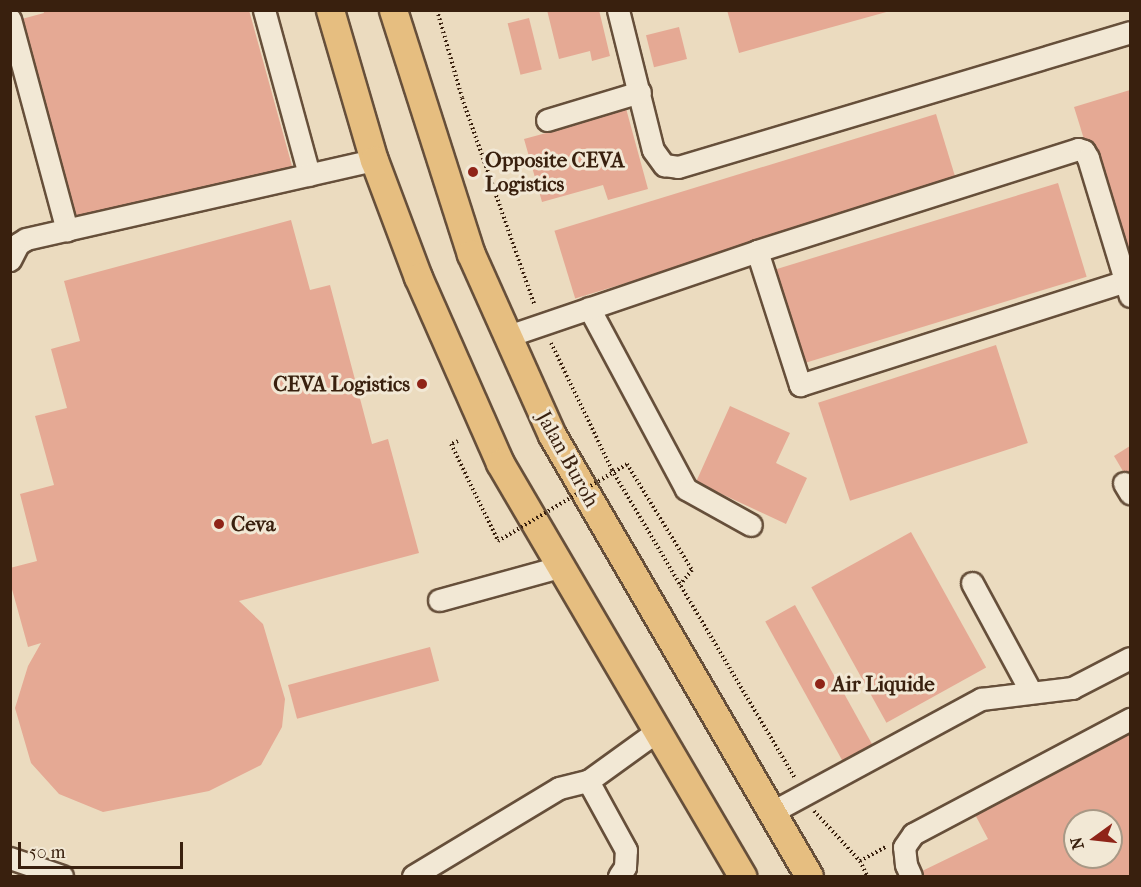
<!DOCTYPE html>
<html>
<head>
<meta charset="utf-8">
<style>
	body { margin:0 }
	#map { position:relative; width:1141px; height:887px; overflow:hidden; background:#ebdbbf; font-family:"IM FELL French Canon",serif }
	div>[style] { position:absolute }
	.building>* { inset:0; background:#e5a994; transform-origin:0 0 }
	.path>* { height:4px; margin-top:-2px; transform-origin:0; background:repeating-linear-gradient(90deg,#39200e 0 1.5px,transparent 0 4.5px) }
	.roads { filter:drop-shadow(2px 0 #664f3a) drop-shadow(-2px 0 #664f3a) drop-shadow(0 2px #664f3a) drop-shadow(0 -2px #664f3a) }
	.minor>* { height:21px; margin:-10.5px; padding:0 10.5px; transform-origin:10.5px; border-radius:10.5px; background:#f2e8d5 }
	.major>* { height:27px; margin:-13.5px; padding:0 13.5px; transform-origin:13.5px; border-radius:13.5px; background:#e6be80 }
	.path-bridge>* { height:4px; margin-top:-2px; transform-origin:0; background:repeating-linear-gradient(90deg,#39200e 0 1.5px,transparent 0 4.5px) }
	.dots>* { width:16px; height:16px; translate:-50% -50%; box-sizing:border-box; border:3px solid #f2e8d5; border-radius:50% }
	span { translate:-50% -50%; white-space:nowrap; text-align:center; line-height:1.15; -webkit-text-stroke:6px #f2e8d5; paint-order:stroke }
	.poi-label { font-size:21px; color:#39200e; font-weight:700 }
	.left { translate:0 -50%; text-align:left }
	.right { translate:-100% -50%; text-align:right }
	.street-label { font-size:21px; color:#39200e }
	.frame { position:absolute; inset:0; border:12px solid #39200e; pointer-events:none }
	.north { position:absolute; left:1063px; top:809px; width:60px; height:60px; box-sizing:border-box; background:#f2e8d5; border:2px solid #a89885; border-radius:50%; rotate:255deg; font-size:16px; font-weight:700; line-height:24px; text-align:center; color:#39200e }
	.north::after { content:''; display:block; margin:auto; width:21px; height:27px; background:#8f2418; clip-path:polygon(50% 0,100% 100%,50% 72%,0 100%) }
	.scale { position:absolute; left:18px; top:842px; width:165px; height:27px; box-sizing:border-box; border:3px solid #39200e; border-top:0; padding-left:8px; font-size:18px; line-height:21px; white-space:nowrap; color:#39200e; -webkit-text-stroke:4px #f2e8d5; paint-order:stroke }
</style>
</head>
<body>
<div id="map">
	<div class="building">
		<i style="clip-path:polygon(43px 10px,249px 10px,292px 166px,74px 226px,18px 20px,44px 13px)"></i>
		<i style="clip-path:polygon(547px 10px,599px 10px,610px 56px,592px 61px,590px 51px,559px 59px)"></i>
		<i style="clip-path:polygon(727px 10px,890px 10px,890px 11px,739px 53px)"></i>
		<i style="left:529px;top:18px;width:53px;height:22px;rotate:76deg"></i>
		<i style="left:679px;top:27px;width:33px;height:34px;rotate:76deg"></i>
		<i style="clip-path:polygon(1130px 90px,1130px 287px,1074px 107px)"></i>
		<i style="clip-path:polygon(624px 101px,648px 189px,608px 200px,603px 185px,542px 202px,524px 139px,583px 123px,581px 113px)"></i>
		<i style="left:936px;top:114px;width:71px;height:399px;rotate:73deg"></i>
		<i style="left:1058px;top:183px;width:98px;height:299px;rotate:73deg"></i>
		<i style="clip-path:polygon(291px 220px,310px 290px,330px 285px,372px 444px,388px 439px,419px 553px,239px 601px,263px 624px,285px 699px,282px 727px,261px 765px,209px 791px,103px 812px,59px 794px,31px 763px,15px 708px,28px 666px,41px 643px,28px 647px,10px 582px,10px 568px,37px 561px,20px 494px,54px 485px,35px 416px,67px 408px,51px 349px,80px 341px,64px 281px)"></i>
		<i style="left:996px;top:345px;width:103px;height:187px;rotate:72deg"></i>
		<i style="clip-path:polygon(730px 406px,790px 433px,776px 463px,807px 478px,786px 524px,696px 482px)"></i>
		<i style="clip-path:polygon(1130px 446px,1130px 483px,1114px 456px)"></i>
		<i style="left:911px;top:532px;width:155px;height:114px;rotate:61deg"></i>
		<i style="left:795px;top:605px;width:162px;height:34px;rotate:61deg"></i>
		<i style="left:430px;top:647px;width:35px;height:147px;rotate:75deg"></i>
		<i style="clip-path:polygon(evenodd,1130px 728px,1130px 876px,920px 876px,918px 873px,988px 839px,971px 807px,1130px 728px,1075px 821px,1111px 821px,1111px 857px,1075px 857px,1075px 821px)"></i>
	</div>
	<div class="path">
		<i style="left:437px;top:10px;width:91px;rotate:74.1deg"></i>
		<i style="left:462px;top:98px;width:220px;rotate:70.7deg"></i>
		<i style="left:551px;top:343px;width:141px;rotate:64.3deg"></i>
		<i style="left:612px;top:470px;width:358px;rotate:59.3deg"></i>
		<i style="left:458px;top:441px;width:8px;rotate:157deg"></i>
		<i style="left:451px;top:444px;width:108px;rotate:64.1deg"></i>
		<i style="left:627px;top:464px;width:124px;rotate:58.5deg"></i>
		<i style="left:692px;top:570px;width:19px;rotate:129deg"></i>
		<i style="left:814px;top:811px;width:68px;rotate:47.4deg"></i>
		<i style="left:860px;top:861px;width:17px;rotate:65deg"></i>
		<i style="left:860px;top:861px;width:29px;rotate:-29deg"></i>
	</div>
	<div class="roads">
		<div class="minor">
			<i style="left:264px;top:10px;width:171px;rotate:74.7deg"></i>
			<i style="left:618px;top:10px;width:144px;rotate:76deg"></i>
			<i style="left:653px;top:150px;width:19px;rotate:54deg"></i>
			<i style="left:664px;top:165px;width:14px;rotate:8deg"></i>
			<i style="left:678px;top:167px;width:472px;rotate:-16.6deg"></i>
			<i style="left:10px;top:19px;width:219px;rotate:74.9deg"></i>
			<i style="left:547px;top:120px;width:97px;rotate:-16.8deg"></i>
			<i style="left:757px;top:251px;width:141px;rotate:72.2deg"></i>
			<i style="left:800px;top:385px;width:342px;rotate:-17.7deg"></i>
			<i style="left:10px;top:260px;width:18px;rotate:-63deg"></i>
			<i style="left:18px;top:244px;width:9px;rotate:-32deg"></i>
			<i style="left:26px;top:239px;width:357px;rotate:-12.8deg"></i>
			<i style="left:589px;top:308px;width:205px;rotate:61.8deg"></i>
			<i style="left:686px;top:489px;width:74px;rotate:29deg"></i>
			<i style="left:508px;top:336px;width:263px;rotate:-18.8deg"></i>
			<i style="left:757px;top:251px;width:337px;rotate:-17.6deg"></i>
			<i style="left:1078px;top:149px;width:6px;rotate:18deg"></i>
			<i style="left:1084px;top:151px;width:8px;rotate:60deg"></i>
			<i style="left:1088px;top:158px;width:144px;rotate:73.1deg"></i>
			<i style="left:1124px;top:483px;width:12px;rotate:59deg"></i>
			<i style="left:972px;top:583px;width:124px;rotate:61.6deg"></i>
			<i style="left:439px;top:600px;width:125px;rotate:-15.3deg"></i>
			<i style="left:772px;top:812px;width:238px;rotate:-28.4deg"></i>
			<i style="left:981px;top:699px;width:92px;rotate:-6.9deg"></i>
			<i style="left:1072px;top:688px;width:65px;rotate:-27.3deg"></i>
			<i style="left:10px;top:858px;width:55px;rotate:19.1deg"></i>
			<i style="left:413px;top:876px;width:170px;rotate:-31.1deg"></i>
			<i style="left:559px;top:788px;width:30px;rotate:-14deg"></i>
			<i style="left:619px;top:876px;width:11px;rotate:-56deg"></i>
			<i style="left:625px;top:867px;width:17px;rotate:-87deg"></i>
			<i style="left:626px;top:850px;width:79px;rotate:-118.8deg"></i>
			<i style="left:588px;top:781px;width:85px;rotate:-35.9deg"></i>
			<i style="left:911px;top:876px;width:12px;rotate:-114deg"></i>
			<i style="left:906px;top:865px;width:18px;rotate:-96deg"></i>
			<i style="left:904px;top:847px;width:16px;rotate:-55deg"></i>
			<i style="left:913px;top:834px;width:246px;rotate:-27.9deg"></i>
		</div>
		<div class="major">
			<i style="left:330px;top:10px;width:156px;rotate:73.7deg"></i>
			<i style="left:374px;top:160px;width:125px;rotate:69.4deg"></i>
			<i style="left:418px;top:277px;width:203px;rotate:66.2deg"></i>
			<i style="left:500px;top:463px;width:479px;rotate:59.6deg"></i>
			<i style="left:393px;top:10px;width:256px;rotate:72.3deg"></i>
			<i style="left:471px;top:254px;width:198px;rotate:65.9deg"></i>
			<i style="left:552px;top:435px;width:510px;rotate:59.77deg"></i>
		</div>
	</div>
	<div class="path-bridge">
		<i style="left:498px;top:541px;width:150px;rotate:-30.8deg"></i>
	</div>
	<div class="dots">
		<i style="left:473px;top:172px;background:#8f2418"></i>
		<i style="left:422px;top:384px;background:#8f2418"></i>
		<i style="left:219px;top:524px;background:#8f2418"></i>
		<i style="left:820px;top:684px;background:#8f2418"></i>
	</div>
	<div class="poi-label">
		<span class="left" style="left:485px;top:172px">Opposite CEVA<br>Logistics</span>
		<span class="right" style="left:410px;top:384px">CEVA Logistics</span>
		<span class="left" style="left:231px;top:524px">Ceva</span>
		<span class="left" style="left:832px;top:684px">Air Liquide</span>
	</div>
	<div class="street-label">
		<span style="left:568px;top:459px;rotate:61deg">Jalan Buroh</span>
	</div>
	<div class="frame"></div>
	<div class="north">N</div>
	<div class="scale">50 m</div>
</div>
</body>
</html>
